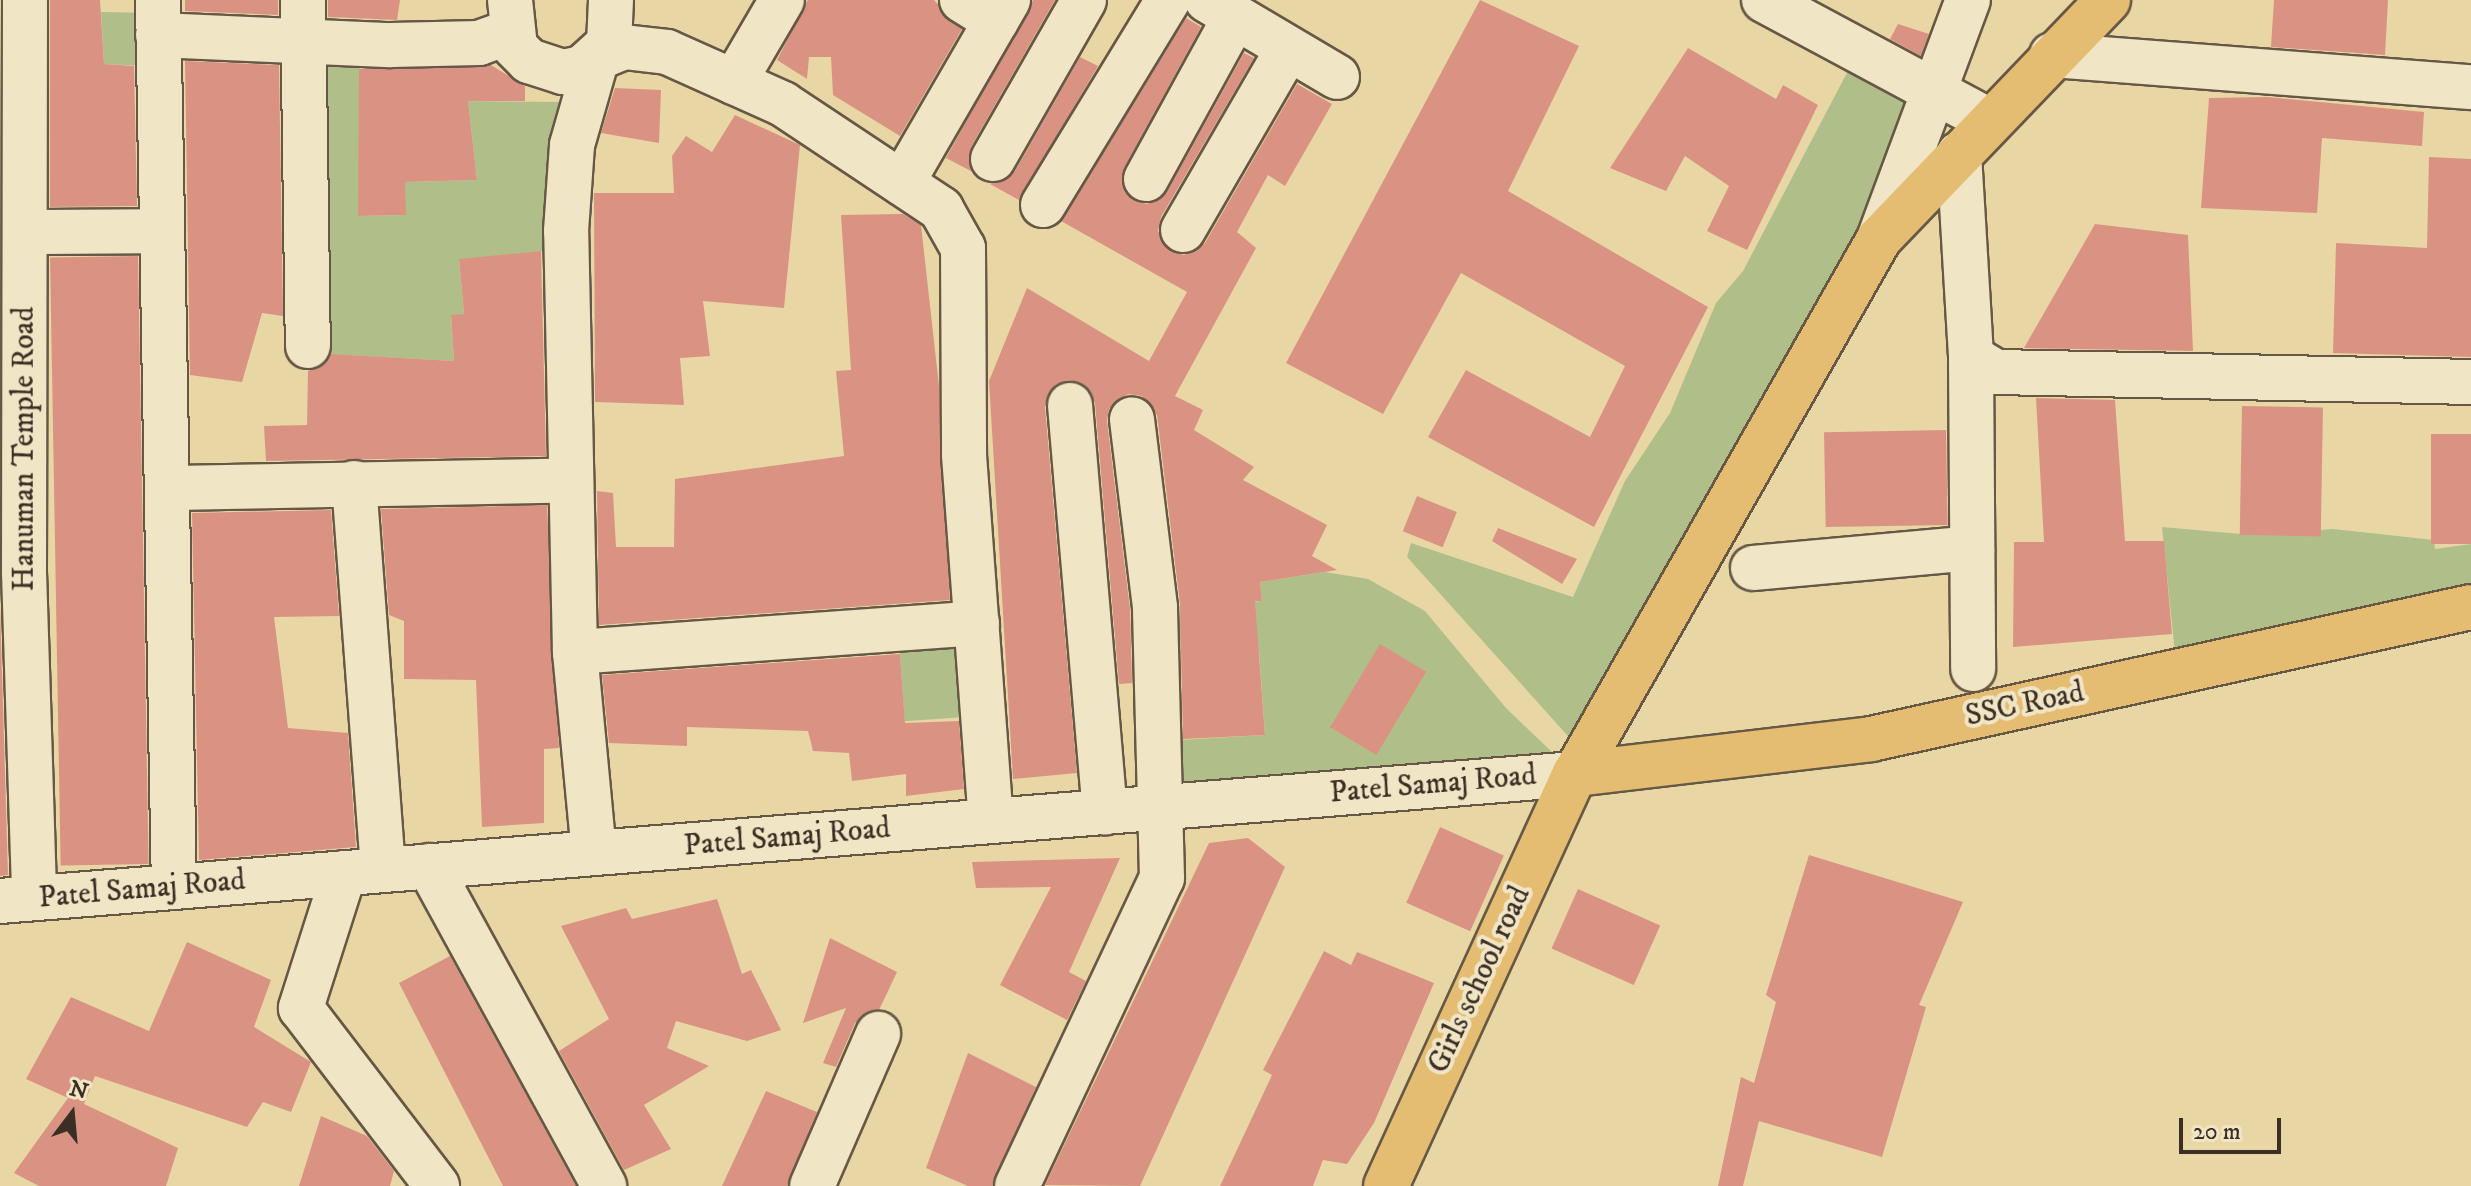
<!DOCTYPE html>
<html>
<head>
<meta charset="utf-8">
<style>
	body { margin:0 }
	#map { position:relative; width:2471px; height:1186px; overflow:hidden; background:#e8d7a5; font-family:"IM FELL DW Pica",serif }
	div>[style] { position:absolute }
	.green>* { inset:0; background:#b0bf8a; transform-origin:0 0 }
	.building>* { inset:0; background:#da9383; transform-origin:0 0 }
	.roads { filter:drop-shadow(2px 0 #665845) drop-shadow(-2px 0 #665845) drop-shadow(0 2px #665845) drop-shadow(0 -2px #665845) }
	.minor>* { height:44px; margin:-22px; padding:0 22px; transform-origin:22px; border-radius:22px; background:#f0e5c4 }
	.major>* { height:44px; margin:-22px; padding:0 22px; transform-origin:22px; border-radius:22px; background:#e4bc72 }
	span { translate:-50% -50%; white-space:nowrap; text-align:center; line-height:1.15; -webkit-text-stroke:8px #f0e5c4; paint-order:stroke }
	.street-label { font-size:30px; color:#3a2e25 }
	.north { position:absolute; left:32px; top:1074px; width:80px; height:80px; -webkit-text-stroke:6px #f0e5c4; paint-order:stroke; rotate:16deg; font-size:22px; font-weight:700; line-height:32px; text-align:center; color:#3a2e25 }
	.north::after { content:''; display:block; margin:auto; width:28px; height:36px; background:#3a2e25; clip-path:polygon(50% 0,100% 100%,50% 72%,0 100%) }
	.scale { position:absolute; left:2179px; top:1118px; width:102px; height:36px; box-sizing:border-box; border:4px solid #3a2e25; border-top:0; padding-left:10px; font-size:24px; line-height:28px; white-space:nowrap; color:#3a2e25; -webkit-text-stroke:6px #f0e5c4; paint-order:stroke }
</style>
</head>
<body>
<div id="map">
	<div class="green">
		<i style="clip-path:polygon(101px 12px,158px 13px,146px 66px,104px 64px)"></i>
		<i style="clip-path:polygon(302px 41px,360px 43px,359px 216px,405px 215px,405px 182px,477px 180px,468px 101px,564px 102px,552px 250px,459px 260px,464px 314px,451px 316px,454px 361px,307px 353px)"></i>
		<i style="clip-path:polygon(1860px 48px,1934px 85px,1879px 239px,1585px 755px,1407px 557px,1411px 543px,1573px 597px,1625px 481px,1670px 413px,1716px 303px,1743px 271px)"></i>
		<i style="clip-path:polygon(2162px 527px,2252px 535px,2333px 529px,2434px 540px,2435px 549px,2471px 544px,2471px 607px,2177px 672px)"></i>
		<i style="clip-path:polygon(1325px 572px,1368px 579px,1425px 611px,1506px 708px,1575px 774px,1183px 805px,1179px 740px,1265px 735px,1259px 651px,1171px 655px,1170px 607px,1262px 601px,1260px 582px)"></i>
		<i style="left:977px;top:623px;width:93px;height:79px;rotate:86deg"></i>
	</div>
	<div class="building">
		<i style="clip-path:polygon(50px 0,100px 0,104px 64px,134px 66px,137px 206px,50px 207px)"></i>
		<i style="clip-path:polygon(185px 0,278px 0,278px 15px,185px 11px)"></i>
		<i style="clip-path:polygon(328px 0,400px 0,397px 20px,328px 17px)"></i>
		<i style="clip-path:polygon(808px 0,934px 0,962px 29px,900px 136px,833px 95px,831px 57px,809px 57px,807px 79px,777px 60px)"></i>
		<i style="clip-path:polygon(1033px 0,1055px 0,971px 147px,971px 171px,946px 158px)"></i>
		<i style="clip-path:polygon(1480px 0,1579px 46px,1508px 191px,1708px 307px,1594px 527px,1428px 437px,1466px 370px,1590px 437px,1625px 366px,1461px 273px,1383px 414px,1286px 363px)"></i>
		<i style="clip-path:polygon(2274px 0,2388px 0,2385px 55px,2271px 47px)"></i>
		<i style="clip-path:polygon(1186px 18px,1201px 27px,1124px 168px,1124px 191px,1133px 200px,1147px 204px,1167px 192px,1244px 53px,1254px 58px,1161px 217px,1158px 231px,1170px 251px,1184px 255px,1205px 243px,1297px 84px,1332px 104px,1285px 186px,1268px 175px,1237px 232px,1256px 248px,1175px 396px,1203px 410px,1194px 430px,1254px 467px,1243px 480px,1327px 525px,1312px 556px,1337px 570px,1260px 582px,1262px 601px,1255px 601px,1265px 735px,1183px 739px,1180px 604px,1157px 415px,1142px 396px,1128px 394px,1109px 409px,1107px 421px,1130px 609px,1132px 683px,1119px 684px,1095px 403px,1081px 383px,1056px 384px,1045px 407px,1077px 773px,1013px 779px,989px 381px,1027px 288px,1149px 361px,1187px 292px,1061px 221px)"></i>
		<i style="clip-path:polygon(1898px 24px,1929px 34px,1921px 56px,1890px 39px)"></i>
		<i style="clip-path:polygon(1688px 48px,1776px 99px,1783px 85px,1818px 105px,1747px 250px,1707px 231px,1729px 186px,1685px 156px,1666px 191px,1610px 168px)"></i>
		<i style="clip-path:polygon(1080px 57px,1098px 66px,1019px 200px,990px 184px,1015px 171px)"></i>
		<i style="clip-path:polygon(185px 61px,279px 65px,283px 316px,262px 313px,242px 382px,190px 375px)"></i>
		<i style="clip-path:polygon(491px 65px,525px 86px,525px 101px,468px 101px,477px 180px,405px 182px,406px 215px,358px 216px,359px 69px)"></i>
		<i style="clip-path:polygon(615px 88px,661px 90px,659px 143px,601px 133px)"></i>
		<i style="clip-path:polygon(2268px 97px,2424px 112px,2422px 146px,2322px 138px,2317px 213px,2201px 208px,2209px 98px)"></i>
		<i style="clip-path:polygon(735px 115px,800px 145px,784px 308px,703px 301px,710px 356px,680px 358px,684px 405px,595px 402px,594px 193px,674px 193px,672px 156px,686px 136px,712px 152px)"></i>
		<i style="clip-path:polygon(2429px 157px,2471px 159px,2471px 357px,2333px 353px,2336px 243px,2427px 248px)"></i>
		<i style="clip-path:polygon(903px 214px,921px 225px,939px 386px,950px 600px,599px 625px,597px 491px,613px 493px,616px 547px,674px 547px,675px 479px,844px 456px,836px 371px,851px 370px,841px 215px)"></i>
		<i style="clip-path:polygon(2095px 224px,2188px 235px,2193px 351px,2024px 348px)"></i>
		<i style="clip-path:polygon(541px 251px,546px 456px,266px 461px,264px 426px,307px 425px,308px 371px,331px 354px,454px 361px,451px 315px,464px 314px,459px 259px)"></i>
		<i style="left:138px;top:256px;width:608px;height:88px;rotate:89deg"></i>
		<i style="clip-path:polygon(2036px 398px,2115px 400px,2125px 541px,2164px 541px,2172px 634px,2013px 647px,2014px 542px,2044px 542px)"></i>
		<i style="left:2242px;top:406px;width:81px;height:129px;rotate:1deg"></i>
		<i style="left:1946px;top:430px;width:95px;height:122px;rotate:89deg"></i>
		<i style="left:2471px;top:434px;width:110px;height:40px;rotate:90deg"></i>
		<i style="left:1417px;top:496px;width:43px;height:38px;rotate:22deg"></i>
		<i style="clip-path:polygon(547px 505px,559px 748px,544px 749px,544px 823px,482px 827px,476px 680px,404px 679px,404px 621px,389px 615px,381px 509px)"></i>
		<i style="clip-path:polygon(331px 510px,339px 616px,274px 617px,288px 728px,348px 733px,356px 847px,199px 860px,192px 513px)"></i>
		<i style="clip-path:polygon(1498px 528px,1577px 559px,1562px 584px,1492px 541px)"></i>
		<i style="clip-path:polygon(0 605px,8px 875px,0 876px)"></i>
		<i style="left:1380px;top:644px;width:54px;height:97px;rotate:31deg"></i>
		<i style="clip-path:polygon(900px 654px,905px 723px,959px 721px,964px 789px,906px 796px,906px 774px,852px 781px,849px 753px,813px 751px,808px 731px,687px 727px,687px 746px,609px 743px,602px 675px)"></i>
		<i style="left:1440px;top:827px;width:70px;height:83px;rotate:24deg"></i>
		<i style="clip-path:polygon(1248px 838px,1285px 867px,1140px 1186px,1045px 1185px,1209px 843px)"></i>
		<i style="clip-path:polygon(1809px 855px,1963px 902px,1919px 1005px,1926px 1007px,1882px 1157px,1759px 1121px,1743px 1186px,1718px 1186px,1741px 1077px,1754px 1083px,1776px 1002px,1766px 995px)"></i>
		<i style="clip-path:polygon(1120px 858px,1069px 972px,1086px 981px,1067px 1020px,1000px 985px,1051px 887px,976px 888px,972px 862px)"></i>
		<i style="left:1578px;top:889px;width:90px;height:65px;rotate:24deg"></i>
		<i style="clip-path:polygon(717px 899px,742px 974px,751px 970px,781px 1030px,747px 1041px,676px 1021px,667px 1048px,709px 1066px,644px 1105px,671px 1149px,624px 1170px,559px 1051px,609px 1019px,561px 926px,626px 908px,632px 919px)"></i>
		<i style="clip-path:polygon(830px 938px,897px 972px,879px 1010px,855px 1023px,836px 1067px,823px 1063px,846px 1008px,803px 1023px)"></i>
		<i style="clip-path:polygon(187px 942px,271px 980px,254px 1027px,311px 1062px,291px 1112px,263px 1102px,247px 1127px,95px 1076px,84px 1104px,178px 1148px,166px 1186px,39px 1186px,14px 1173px,68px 1098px,26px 1079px,71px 997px,149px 1031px)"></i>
		<i style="clip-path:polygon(1324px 951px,1351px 965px,1357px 952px,1434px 983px,1374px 1123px,1347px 1164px,1323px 1160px,1313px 1186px,1220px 1186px,1272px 1075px,1263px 1070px)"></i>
		<i style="clip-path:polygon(450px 956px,576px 1186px,503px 1186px,399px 983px)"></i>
		<i style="clip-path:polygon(968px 1053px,1036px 1087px,992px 1186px,968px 1186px,926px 1168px)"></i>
		<i style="clip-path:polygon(766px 1091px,817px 1112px,787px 1186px,722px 1186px)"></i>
		<i style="clip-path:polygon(321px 1116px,367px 1136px,394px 1171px,390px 1186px,299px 1186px)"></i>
	</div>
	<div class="roads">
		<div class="minor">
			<i style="left:25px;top:0;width:572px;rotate:90.1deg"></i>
			<i style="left:24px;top:572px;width:326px;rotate:88.2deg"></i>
			<i style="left:158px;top:0;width:887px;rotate:88.97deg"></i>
			<i style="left:303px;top:0;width:346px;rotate:89.2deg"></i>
			<i style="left:510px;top:0;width:47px;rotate:83.9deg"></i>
			<i style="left:515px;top:47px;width:20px;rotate:45deg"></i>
			<i style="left:529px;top:61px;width:36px;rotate:18deg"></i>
			<i style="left:563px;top:72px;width:19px;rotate:-12deg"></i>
			<i style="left:582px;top:68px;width:36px;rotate:-42deg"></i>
			<i style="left:609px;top:44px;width:44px;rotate:-87.4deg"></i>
			<i style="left:962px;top:0;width:40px;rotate:32deg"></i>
			<i style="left:996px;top:21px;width:24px;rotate:-60deg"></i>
			<i style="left:1207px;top:0;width:151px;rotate:30.6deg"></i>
			<i style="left:1764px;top:0;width:256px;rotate:28.2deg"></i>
			<i style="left:158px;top:35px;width:233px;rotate:2.5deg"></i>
			<i style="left:391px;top:45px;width:88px;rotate:-1.3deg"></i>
			<i style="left:479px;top:43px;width:32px;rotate:-20deg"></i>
			<i style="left:2052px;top:55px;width:420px;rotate:4.4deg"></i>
			<i style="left:734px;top:82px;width:95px;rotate:-59.7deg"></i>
			<i style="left:1959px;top:154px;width:203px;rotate:86.6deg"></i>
			<i style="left:1971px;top:357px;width:29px;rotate:31deg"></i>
			<i style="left:1996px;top:372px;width:475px;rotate:1.2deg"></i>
			<i style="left:993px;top:159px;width:183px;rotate:-60.2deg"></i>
			<i style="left:1146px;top:179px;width:185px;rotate:-61.2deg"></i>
			<i style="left:902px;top:183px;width:187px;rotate:-59.9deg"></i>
			<i style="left:1043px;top:205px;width:240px;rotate:-58.6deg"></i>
			<i style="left:1183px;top:230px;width:209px;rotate:-59.9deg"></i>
			<i style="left:25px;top:232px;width:137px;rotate:-0.4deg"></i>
			<i style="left:1879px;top:239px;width:255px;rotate:-69.6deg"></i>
			<i style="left:1971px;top:357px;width:312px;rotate:89.6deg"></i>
			<i style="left:1070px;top:405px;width:409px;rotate:85.1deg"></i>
			<i style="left:354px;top:483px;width:387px;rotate:85.7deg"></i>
			<i style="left:170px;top:488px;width:401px;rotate:-1.1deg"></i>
			<i style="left:1753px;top:568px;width:220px;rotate:-5.2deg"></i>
			<i style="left:575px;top:652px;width:403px;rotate:-4.1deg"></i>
			<i style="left:594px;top:853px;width:202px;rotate:-95.4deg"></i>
			<i style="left:575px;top:652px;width:421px;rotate:-91.2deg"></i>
			<i style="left:566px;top:231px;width:86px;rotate:-86deg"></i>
			<i style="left:572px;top:145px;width:91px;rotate:-74deg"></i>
			<i style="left:597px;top:58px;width:29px;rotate:-22deg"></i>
			<i style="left:624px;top:47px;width:43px;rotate:6.6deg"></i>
			<i style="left:667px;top:52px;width:127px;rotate:24.1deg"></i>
			<i style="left:783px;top:104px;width:190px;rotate:33.6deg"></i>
			<i style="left:941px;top:209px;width:45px;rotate:60.6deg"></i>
			<i style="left:963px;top:248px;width:207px;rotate:89.7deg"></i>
			<i style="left:964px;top:455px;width:367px;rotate:85.8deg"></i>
			<i style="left:429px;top:866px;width:365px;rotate:61.3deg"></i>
			<i style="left:344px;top:873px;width:142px;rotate:107.7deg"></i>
			<i style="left:301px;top:1008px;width:224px;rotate:52.6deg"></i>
			<i style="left:0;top:901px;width:1580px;rotate:-4.61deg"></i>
			<i style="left:812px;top:1186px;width:166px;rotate:-66.5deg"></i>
			<i style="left:1017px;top:1186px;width:340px;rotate:-64.8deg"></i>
			<i style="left:1162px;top:878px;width:271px;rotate:-91.5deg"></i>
			<i style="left:1155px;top:607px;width:189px;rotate:-97deg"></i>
		</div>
		<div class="major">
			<i style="left:1575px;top:774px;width:298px;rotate:-6.7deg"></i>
			<i style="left:1871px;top:739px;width:614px;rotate:-12.41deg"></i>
			<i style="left:1386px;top:1186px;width:453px;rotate:-65.4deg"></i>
			<i style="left:1575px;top:774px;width:615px;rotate:-60.39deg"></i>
			<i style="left:1879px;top:239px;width:331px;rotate:-46.2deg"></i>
		</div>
	</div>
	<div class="street-label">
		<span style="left:25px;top:449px;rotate:-90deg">Hanuman Temple Road</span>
		<span style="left:2025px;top:705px;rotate:-12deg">SSC Road</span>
		<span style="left:1433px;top:785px;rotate:-5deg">Patel Samaj Road</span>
		<span style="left:787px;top:838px;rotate:-5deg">Patel Samaj Road</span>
		<span style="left:142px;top:890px;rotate:-5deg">Patel Samaj Road</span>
		<span style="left:1480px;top:980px;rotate:-65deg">Girls school road</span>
	</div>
	<div class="north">N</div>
	<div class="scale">20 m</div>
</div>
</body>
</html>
